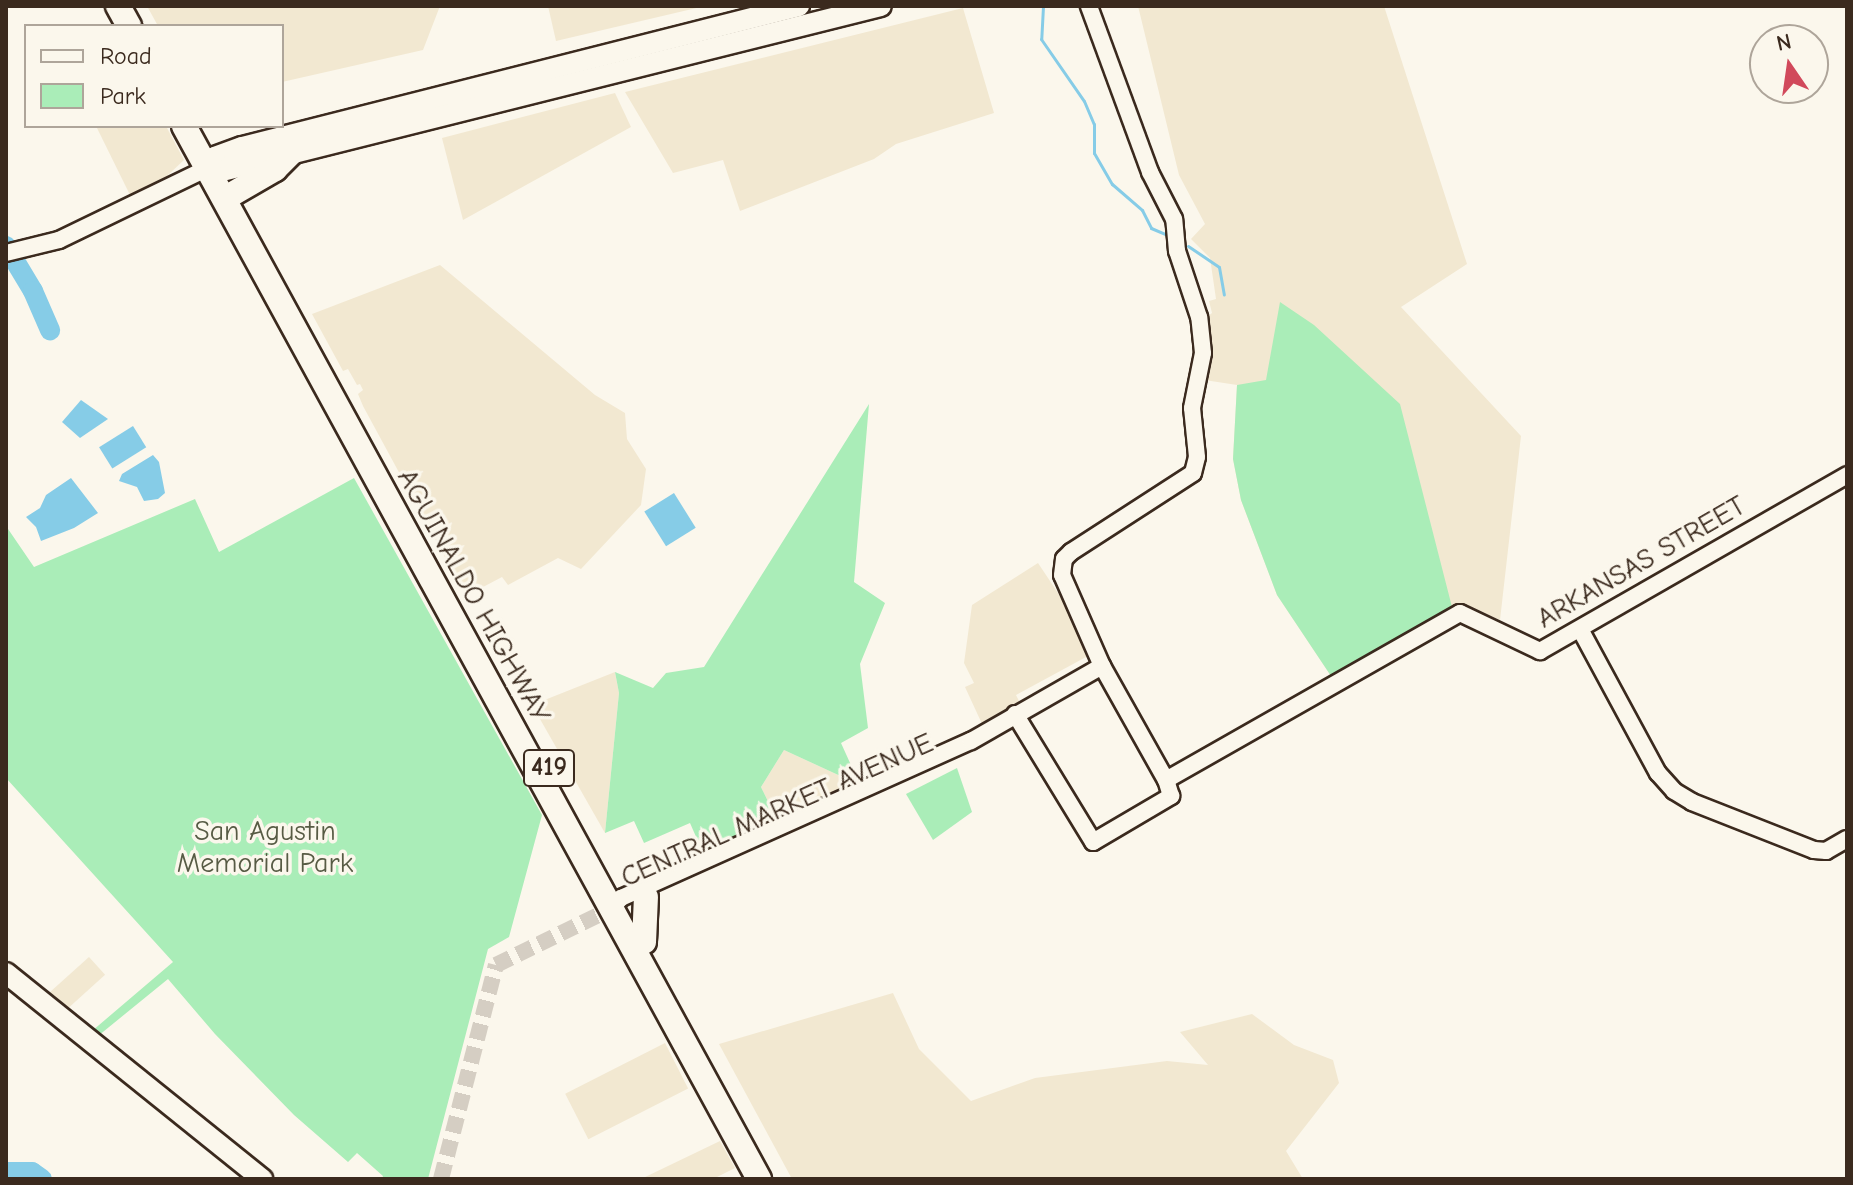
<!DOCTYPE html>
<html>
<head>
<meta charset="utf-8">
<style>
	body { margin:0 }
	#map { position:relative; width:1853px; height:1185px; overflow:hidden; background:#fbf7ec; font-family:"Comic Neue",sans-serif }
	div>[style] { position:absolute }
	.built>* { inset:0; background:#f2e8d1; transform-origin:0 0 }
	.green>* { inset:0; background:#aaedb8 }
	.water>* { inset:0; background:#86cce7; transform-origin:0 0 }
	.stream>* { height:3px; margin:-1.5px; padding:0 1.5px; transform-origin:1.5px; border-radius:1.5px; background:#86cce7 }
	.river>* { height:20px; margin:-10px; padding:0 10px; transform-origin:10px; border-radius:10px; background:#86cce7 }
	.minor-tunnel>* { height:16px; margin-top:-8px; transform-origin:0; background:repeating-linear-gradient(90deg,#d5cec3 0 16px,transparent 0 24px) }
	.roads { filter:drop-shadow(2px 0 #3b2a1e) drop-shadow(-2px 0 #3b2a1e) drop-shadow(0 2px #3b2a1e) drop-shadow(0 -2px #3b2a1e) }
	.minor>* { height:16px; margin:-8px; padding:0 8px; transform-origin:8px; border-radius:8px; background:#fbf7ec }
	.major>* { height:20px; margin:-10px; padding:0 10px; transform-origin:10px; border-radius:10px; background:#fbf7ec }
	.highway>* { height:24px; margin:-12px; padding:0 12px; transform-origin:12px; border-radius:12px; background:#fbf7ec }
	span { translate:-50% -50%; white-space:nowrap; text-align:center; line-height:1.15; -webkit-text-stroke:7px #fbf7ec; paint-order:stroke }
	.shield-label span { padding:2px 6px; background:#fbf7ec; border:2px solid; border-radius:6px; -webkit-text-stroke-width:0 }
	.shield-label { font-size:26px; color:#3b2a1e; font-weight:700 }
	.street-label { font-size:28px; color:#3b2a1e }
	.park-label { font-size:28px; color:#575b44 }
	.frame { position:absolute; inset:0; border:8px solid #3b2a1e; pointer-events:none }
	.legend { position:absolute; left:24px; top:24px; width:260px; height:104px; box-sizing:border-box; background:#fbf7ec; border:2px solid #aea59a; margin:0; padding:10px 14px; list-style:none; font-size:24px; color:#3b2a1e }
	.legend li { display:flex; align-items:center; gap:16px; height:40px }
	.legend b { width:40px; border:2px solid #aea59a }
	.north { position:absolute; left:1749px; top:24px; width:80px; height:80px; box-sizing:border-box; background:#fbf7ec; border:2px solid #aea59a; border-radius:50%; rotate:347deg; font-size:22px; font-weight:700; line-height:32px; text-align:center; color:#3b2a1e }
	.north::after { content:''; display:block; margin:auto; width:28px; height:36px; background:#d1495b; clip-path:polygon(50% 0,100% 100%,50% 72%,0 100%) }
</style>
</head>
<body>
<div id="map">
	<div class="built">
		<i style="clip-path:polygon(147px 6px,440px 6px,423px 50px,282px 82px,282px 26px,158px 26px)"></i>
		<i style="clip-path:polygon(548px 6px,705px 6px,556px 41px)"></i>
		<i style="clip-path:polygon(1138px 6px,1384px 6px,1467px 264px,1401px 307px,1521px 436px,1500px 620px,1468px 606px,1452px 607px,1331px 676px,1277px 595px,1241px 500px,1233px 459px,1237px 385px,1198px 379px,1201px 322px,1212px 313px,1209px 301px,1216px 299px,1210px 258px,1191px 239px,1205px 224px,1179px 175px)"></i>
		<i style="clip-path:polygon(963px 8px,994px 113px,896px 144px,874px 159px,740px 211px,723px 160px,673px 173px,625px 92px)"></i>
		<i style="clip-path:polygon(615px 93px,631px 127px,463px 220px,442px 138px)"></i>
		<i style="clip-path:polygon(96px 126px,166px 126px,184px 160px,167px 176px,130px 195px)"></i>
		<i style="clip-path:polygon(440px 265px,595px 395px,625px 413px,627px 439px,646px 469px,641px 505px,581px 569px,558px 558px,508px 585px,502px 577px,466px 596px,363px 406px,358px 394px,363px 390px,360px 384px,357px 385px,348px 369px,343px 371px,312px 314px)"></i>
		<i style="clip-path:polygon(1038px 563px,1074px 617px,1087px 649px,1086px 657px,1016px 695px,1021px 705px,983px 726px,965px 687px,974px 683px,964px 663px,972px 605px)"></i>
		<i style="clip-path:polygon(615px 672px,619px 693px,605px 833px,532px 705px)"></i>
		<i style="clip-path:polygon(784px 750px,860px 785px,778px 822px,761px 787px)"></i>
		<i style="left:89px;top:957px;width:24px;height:55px;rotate:48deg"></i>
		<i style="clip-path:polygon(893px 993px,919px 1049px,971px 1101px,1035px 1078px,1167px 1061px,1208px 1065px,1180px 1032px,1252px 1014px,1294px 1045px,1333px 1060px,1339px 1083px,1286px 1151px,1303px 1179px,792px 1179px,719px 1044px)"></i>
		<i style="left:665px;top:1043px;width:51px;height:112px;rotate:63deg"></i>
		<i style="clip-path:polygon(720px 1141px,735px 1168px,713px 1179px,641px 1179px)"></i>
	</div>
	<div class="green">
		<i style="clip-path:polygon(1280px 302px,1314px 325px,1400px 404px,1452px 607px,1331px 676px,1277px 595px,1241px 500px,1233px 459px,1237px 385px,1266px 380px)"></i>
		<i style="clip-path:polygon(869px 404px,854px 582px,885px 603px,860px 664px,868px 728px,841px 743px,860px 785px,784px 750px,761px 787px,778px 822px,704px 855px,690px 823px,644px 843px,634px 821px,605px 833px,619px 693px,615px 672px,653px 688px,666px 673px,704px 667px)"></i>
		<i style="clip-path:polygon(354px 478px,542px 815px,509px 937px,488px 949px,428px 1179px,382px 1179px,383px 1176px,357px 1153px,348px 1162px,294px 1115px,215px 1034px,168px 979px,98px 1036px,92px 1031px,173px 962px,6px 778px,6px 526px,34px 567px,195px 499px,219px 552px)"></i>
		<i style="clip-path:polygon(957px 768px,972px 812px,933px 840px,906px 794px)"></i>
	</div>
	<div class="water">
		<i style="clip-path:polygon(81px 400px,108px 419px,80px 438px,62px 422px)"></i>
		<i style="left:133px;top:426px;width:25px;height:40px;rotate:58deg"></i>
		<i style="clip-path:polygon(153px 455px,159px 462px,165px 493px,158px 499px,144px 501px,137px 487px,119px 481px,122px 474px)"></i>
		<i style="clip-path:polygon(71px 478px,98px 513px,74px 528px,41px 541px,36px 527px,26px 517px,40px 508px,46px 495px)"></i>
		<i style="left:674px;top:493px;width:41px;height:35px;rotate:58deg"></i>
	</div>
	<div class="stream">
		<i style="left:1043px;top:6px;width:33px;rotate:93deg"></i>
		<i style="left:1041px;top:39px;width:75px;rotate:55.3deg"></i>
		<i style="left:1084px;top:101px;width:25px;rotate:67deg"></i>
		<i style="left:1094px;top:124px;width:29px;rotate:90deg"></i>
		<i style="left:1094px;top:153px;width:36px;rotate:60deg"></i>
		<i style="left:1112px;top:184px;width:40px;rotate:41deg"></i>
		<i style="left:1142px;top:210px;width:20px;rotate:63deg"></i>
		<i style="left:1151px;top:228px;width:15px;rotate:23deg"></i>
		<i style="left:1188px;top:246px;width:37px;rotate:34deg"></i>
		<i style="left:1219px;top:267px;width:28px;rotate:80deg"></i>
	</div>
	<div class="river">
		<i style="left:6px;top:246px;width:52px;rotate:59deg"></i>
		<i style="left:33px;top:291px;width:43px;rotate:66.4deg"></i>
		<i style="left:6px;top:1172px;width:26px"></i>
		<i style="left:32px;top:1172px;width:12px;rotate:35deg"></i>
	</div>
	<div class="minor-tunnel">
		<i style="left:441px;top:1179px;width:221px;rotate:-75.6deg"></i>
		<i style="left:496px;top:965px;width:128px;rotate:-26deg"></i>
	</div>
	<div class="roads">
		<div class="minor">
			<i style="left:6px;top:253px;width:55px;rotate:-13.8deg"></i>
			<i style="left:59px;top:240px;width:163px;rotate:-25.8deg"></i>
			<i style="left:1580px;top:629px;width:164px;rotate:61.6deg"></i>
			<i style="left:1658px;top:773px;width:24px;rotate:48deg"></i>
			<i style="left:1674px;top:791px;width:21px;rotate:31deg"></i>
			<i style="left:1692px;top:802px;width:131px;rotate:21.5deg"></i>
			<i style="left:1814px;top:850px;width:12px;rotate:5deg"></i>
			<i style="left:1826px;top:851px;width:24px;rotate:-30deg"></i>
			<i style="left:1015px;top:714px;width:150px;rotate:58.6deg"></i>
			<i style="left:1093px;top:842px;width:91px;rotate:-30.5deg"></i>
			<i style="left:1171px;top:796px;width:17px;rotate:-107deg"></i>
			<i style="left:1166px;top:780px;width:131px;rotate:-119.3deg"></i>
			<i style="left:1102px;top:666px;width:99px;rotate:-113.7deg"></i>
			<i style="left:1062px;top:575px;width:16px;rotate:-83deg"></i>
			<i style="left:1064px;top:559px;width:10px;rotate:-45deg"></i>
			<i style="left:1071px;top:552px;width:145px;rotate:-32.9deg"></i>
			<i style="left:1193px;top:473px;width:16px;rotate:-76deg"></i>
			<i style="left:1197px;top:457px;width:49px;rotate:-95.8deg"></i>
			<i style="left:1192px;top:408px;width:56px;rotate:-78.7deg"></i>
			<i style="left:1203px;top:353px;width:36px;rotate:-96deg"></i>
			<i style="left:1199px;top:317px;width:70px;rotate:-108.4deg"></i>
			<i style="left:1177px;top:251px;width:32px;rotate:-95deg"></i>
			<i style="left:1174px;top:219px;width:53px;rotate:-117.1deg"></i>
			<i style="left:1150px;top:172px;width:177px;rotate:-110.2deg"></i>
			<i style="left:1166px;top:780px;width:338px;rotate:-29.6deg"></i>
			<i style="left:1460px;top:613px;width:89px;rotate:25.4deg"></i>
			<i style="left:1540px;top:651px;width:354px;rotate:-29.8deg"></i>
			<i style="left:611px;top:909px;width:15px;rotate:-48deg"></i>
			<i style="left:621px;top:898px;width:384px;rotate:-24.2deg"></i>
			<i style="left:971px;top:741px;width:151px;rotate:-29.8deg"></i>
		</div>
		<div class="major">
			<i style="left:799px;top:6px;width:575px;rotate:165.79deg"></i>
			<i style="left:242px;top:147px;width:29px;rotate:160deg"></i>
			<i style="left:215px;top:157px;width:15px;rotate:127deg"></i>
			<i style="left:206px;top:169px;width:16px;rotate:7deg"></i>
			<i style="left:222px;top:171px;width:679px;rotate:-14.06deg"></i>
			<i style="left:6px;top:973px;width:329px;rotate:38.8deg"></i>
		</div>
		<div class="highway">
			<i style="left:118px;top:6px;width:23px;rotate:61deg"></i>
			<i style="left:184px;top:126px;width:1200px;rotate:61.36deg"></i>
			<i style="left:234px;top:193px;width:48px;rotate:-30.3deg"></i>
			<i style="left:275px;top:169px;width:23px;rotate:-45deg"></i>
			<i style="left:644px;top:942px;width:45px;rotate:-87.5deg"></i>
		</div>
	</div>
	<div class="shield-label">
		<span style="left:549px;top:768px">419</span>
	</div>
	<div class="street-label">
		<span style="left:1641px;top:562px;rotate:-30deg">ARKANSAS STREET</span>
		<span style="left:474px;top:596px;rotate:61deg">AGUINALDO HIGHWAY</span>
		<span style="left:777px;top:810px;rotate:-24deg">CENTRAL MARKET AVENUE</span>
	</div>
	<div class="park-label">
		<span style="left:265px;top:847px">San Agustin<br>Memorial Park</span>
	</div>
	<div class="frame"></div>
	<ul class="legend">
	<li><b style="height:10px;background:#fbf7ec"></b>Road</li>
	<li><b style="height:22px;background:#aaedb8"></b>Park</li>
	</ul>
	<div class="north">N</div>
</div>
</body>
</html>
